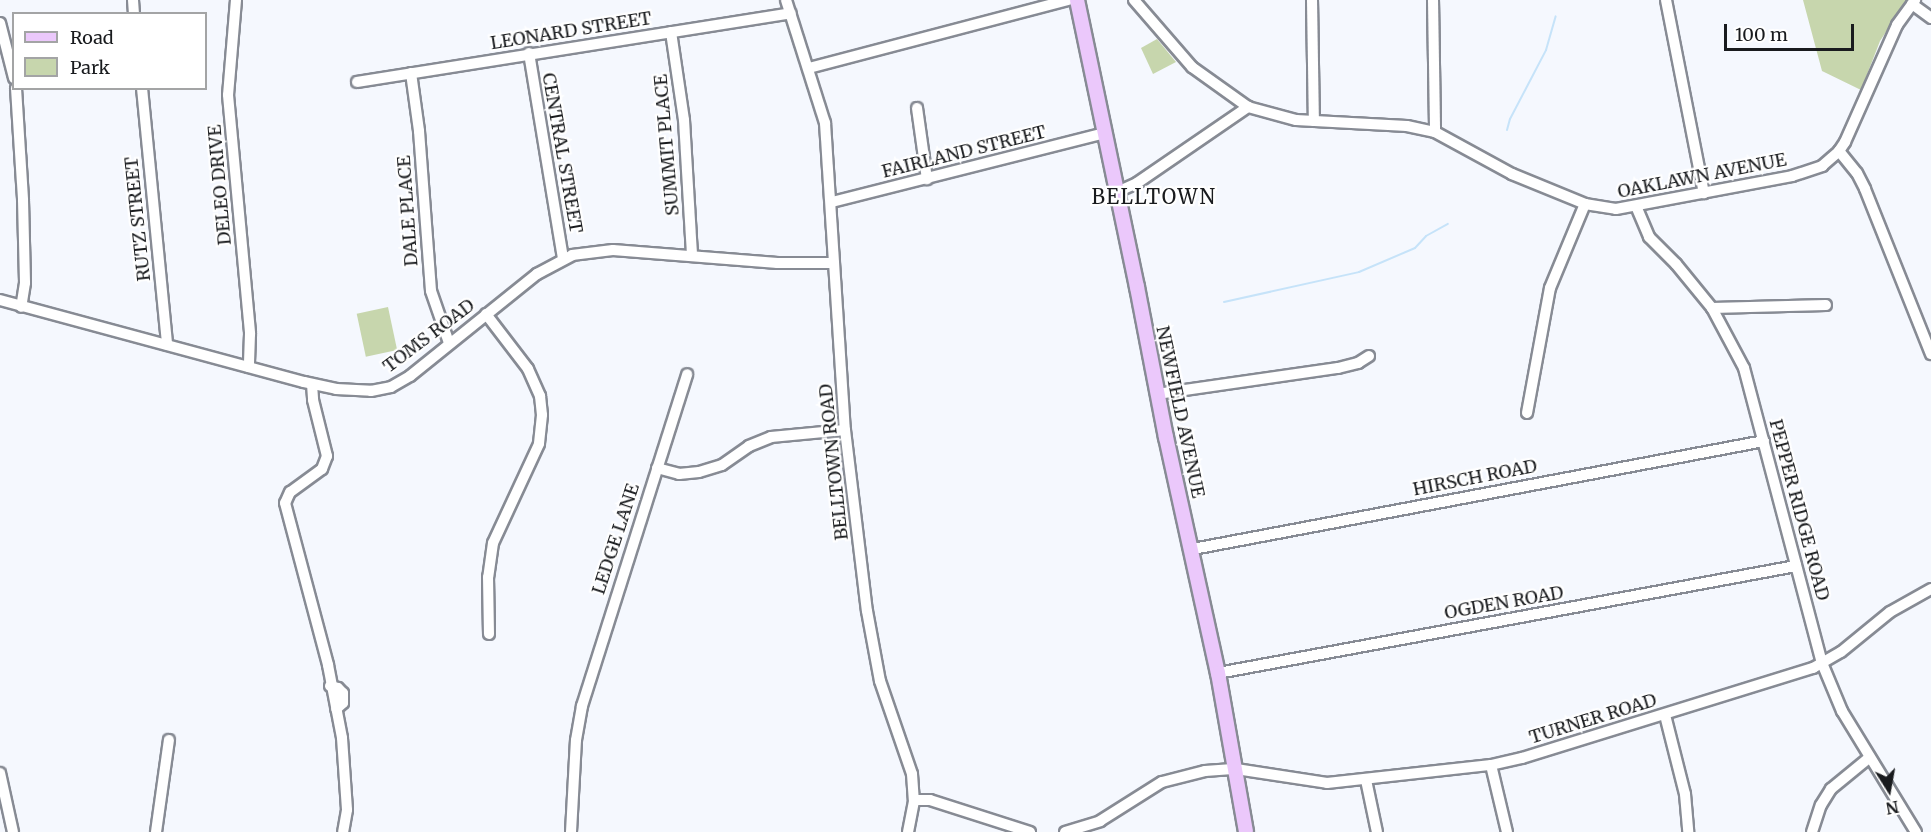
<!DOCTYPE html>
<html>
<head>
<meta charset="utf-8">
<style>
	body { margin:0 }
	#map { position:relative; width:1931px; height:832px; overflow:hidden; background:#f5f8fe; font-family:Merriweather,serif }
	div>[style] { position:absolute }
	.green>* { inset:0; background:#c7d6ad; transform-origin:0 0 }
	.stream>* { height:2px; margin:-1px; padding:0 1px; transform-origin:1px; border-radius:1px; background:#c6e3f9 }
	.roads { filter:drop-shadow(2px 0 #878b94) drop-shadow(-2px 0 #878b94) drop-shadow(0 2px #878b94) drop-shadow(0 -2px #878b94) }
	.minor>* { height:10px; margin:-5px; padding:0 5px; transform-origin:5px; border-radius:5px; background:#fff }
	.major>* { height:14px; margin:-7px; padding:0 7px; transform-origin:7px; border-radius:7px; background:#ebc8fb }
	span { translate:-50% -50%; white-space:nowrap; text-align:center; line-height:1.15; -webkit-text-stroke:4.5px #fff; paint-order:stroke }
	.street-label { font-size:18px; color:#191b1e }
	.neighbourhood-label { font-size:20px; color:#191b1e; letter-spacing:1.5px }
	.legend { position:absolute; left:12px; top:12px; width:195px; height:78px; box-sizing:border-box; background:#fff; border:2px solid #a3a4a5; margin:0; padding:8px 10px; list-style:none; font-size:18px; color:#191b1e }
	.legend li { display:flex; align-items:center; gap:12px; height:30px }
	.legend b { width:30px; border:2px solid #a3a4a5 }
	.north { position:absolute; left:1859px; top:760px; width:60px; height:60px; -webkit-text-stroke:4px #fff; paint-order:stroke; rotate:169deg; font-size:16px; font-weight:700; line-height:24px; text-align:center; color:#191b1e }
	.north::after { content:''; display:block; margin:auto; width:21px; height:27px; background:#191b1e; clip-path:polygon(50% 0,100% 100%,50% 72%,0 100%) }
	.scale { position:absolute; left:1724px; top:24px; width:130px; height:27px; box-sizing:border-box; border:3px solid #191b1e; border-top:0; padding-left:8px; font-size:18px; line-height:21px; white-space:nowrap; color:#191b1e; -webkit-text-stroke:4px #fff; paint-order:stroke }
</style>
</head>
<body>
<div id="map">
	<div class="green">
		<i style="clip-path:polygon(1803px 0,1907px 0,1880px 41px,1861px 90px,1822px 71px)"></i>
		<i style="clip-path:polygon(1157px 39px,1176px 62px,1153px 74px,1141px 48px)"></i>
		<i style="left:388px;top:307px;width:44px;height:32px;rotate:78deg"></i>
	</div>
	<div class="stream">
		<i style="left:1507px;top:130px;width:11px;rotate:-75deg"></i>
		<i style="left:1510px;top:119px;width:78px;rotate:-62.4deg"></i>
		<i style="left:1546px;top:50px;width:35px;rotate:-74deg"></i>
		<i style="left:1224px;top:302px;width:138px;rotate:-12.5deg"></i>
		<i style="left:1359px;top:272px;width:61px;rotate:-23.2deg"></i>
		<i style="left:1415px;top:248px;width:16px;rotate:-47deg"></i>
		<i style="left:1426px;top:236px;width:25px;rotate:-29deg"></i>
	</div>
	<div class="roads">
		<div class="minor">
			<i style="left:133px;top:0;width:14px;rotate:86deg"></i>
			<i style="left:236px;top:0;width:95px;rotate:94.8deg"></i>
			<i style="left:228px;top:95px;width:240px;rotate:84.7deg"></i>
			<i style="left:250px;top:334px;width:33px;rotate:92deg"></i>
			<i style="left:786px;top:0;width:129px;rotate:72.4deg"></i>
			<i style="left:825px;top:123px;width:308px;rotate:86.3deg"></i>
			<i style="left:845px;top:430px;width:182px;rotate:83.1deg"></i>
			<i style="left:867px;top:611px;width:71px;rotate:79.5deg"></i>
			<i style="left:880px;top:681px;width:98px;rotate:71deg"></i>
			<i style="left:912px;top:774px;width:26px;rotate:86deg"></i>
			<i style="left:914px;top:800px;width:16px"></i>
			<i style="left:930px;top:800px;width:105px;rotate:17.7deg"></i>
			<i style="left:1134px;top:0;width:89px;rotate:49.1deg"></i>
			<i style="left:1192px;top:67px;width:69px;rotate:35.5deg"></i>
			<i style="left:1248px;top:107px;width:50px;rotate:15.2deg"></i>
			<i style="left:1296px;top:120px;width:111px;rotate:3.1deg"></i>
			<i style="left:1407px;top:126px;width:29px;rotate:12deg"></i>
			<i style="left:1435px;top:132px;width:88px;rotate:28.6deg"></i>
			<i style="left:1512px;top:174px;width:79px;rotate:22.3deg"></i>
			<i style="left:1585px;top:204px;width:31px;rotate:9deg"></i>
			<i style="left:1616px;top:209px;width:179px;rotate:-10.6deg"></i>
			<i style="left:1792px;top:176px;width:32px;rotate:-18deg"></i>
			<i style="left:1822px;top:166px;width:23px;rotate:-41deg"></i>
			<i style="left:1839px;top:151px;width:11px;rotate:-56deg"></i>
			<i style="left:1845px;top:142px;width:128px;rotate:-66deg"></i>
			<i style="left:1897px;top:25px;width:31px;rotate:-54deg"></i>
			<i style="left:1312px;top:0;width:121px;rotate:89.1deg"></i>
			<i style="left:1433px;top:0;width:132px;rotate:89.1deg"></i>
			<i style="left:1666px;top:0;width:197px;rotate:78.9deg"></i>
			<i style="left:1912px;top:4px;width:24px;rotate:36deg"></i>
			<i style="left:0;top:23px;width:57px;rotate:75.7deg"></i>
			<i style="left:671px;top:32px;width:89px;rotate:81.6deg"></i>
			<i style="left:684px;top:120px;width:136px;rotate:86.6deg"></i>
			<i style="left:529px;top:53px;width:209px;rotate:80.6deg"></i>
			<i style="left:809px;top:68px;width:268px;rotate:-14.7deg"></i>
			<i style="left:411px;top:73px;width:59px;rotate:82.1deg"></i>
			<i style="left:419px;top:131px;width:160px;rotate:85.7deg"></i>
			<i style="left:431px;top:291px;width:55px;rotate:70.9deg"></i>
			<i style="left:357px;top:82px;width:439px;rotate:-9deg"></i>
			<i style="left:16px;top:88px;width:112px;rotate:86.4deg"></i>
			<i style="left:23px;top:200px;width:83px;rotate:88.6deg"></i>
			<i style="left:25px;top:283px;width:24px;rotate:99deg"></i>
			<i style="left:142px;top:88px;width:258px;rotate:84.4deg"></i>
			<i style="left:917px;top:108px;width:72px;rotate:82deg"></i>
			<i style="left:1839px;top:151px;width:28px;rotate:51deg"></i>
			<i style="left:1857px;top:173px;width:18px;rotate:63deg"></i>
			<i style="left:1865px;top:189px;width:178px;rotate:68.2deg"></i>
			<i style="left:1117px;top:192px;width:22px;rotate:-24deg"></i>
			<i style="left:1137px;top:183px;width:135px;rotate:-34.4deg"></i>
			<i style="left:832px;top:202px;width:281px;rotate:-14.2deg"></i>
			<i style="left:1636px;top:206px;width:34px;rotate:67deg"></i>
			<i style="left:1649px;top:237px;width:38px;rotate:45deg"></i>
			<i style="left:1676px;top:264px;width:57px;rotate:50.7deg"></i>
			<i style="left:1712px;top:308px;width:68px;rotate:61.9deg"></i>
			<i style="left:1744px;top:368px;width:305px;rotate:75.2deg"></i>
			<i style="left:1822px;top:663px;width:52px;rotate:67.4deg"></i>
			<i style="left:1842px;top:711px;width:142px;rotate:58.6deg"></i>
			<i style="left:0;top:300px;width:315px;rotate:15.1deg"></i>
			<i style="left:304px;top:382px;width:33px;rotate:12deg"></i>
			<i style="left:336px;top:389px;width:35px;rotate:3deg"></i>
			<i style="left:371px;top:391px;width:20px;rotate:-11deg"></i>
			<i style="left:391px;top:387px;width:22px;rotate:-30deg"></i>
			<i style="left:410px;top:376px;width:163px;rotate:-38.8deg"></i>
			<i style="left:537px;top:274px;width:40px;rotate:-28deg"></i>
			<i style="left:572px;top:255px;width:41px;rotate:-7deg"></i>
			<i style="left:613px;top:250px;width:165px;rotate:4.5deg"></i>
			<i style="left:777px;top:263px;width:57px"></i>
			<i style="left:1712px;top:308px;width:114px;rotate:-1.5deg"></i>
			<i style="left:486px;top:314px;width:69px;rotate:52.6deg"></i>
			<i style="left:528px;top:369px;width:30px;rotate:66deg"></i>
			<i style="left:540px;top:396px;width:19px;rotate:84deg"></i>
			<i style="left:542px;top:415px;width:29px;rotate:96deg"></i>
			<i style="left:539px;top:444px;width:109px;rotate:114.9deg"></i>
			<i style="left:493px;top:543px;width:34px;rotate:98deg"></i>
			<i style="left:488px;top:577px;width:57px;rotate:89deg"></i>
			<i style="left:312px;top:384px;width:16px;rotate:86deg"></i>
			<i style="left:313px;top:400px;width:58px;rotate:76deg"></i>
			<i style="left:327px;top:456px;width:14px;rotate:111deg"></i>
			<i style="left:322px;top:469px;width:39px;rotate:144deg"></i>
			<i style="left:290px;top:492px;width:12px;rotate:114deg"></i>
			<i style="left:285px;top:503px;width:168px;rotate:75.1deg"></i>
			<i style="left:328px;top:665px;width:74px;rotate:79.1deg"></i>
			<i style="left:342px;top:738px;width:72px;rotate:86deg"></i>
			<i style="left:347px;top:810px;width:22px;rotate:100deg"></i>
			<i style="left:1157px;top:394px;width:183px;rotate:-8.2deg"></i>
			<i style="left:1338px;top:368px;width:21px;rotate:-14deg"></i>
			<i style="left:1358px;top:363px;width:13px;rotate:-32deg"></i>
			<i style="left:1527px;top:413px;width:127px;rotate:-79.6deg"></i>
			<i style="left:1550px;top:288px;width:91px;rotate:-67.4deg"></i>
			<i style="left:657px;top:468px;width:23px;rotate:15deg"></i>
			<i style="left:679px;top:474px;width:20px;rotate:-6deg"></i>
			<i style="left:699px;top:472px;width:24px;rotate:-17deg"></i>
			<i style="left:722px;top:465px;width:33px;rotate:-35deg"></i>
			<i style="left:749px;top:446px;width:24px;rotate:-22deg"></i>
			<i style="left:771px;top:437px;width:74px;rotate:-5.4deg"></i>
			<i style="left:1193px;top:549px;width:581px;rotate:-10.71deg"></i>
			<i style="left:1218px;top:673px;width:588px;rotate:-10.49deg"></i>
			<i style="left:330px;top:686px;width:8px;rotate:14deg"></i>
			<i style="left:338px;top:688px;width:7px;rotate:45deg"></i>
			<i style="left:343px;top:693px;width:10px;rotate:90deg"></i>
			<i style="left:343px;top:703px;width:9px;rotate:139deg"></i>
			<i style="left:1665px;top:715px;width:81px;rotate:75.8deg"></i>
			<i style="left:1685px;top:794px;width:38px;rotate:85deg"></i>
			<i style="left:1491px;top:765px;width:69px;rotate:76.6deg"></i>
			<i style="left:0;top:773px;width:60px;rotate:77.6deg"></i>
			<i style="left:1366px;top:780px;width:53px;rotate:78.1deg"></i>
			<i style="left:156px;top:832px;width:93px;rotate:-82deg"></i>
			<i style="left:571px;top:832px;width:92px;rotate:-86.9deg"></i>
			<i style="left:576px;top:740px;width:35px;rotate:-80deg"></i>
			<i style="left:582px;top:706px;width:348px;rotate:-72.4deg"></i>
			<i style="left:908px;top:832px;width:33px;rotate:-79deg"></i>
			<i style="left:1065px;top:832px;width:37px;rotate:-17deg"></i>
			<i style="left:1100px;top:821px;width:73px;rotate:-32.2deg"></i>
			<i style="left:1162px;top:782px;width:44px;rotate:-14.3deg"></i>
			<i style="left:1205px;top:771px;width:31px;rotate:-4deg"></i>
			<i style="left:1236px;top:769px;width:92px;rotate:8.7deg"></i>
			<i style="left:1327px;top:783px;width:165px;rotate:-6.3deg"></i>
			<i style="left:1491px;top:765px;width:32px;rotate:-13deg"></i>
			<i style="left:1522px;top:758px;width:305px;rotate:-17.2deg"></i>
			<i style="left:1813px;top:668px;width:32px;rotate:-30deg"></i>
			<i style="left:1841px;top:652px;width:63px;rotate:-39.2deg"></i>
			<i style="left:1890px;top:612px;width:47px;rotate:-29.3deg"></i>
			<i style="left:1812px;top:832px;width:28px;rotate:-72deg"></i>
			<i style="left:1821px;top:805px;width:19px;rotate:-58deg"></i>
			<i style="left:1831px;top:789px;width:50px;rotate:-39.4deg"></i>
		</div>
		<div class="major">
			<i style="left:1077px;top:0;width:293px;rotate:78.2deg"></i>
			<i style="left:1137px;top:287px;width:153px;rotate:79.1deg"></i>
			<i style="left:1166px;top:437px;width:242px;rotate:77.6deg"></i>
			<i style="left:1218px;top:673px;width:161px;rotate:80deg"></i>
		</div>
	</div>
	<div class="street-label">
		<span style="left:571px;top:31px;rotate:-9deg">LEONARD STREET</span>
		<span style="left:667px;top:145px;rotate:-95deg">SUMMIT PLACE</span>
		<span style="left:964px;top:152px;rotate:-14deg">FAIRLAND STREET</span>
		<span style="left:562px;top:153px;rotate:80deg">CENTRAL STREET</span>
		<span style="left:1702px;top:176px;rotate:-11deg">OAKLAWN AVENUE</span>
		<span style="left:220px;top:185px;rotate:-95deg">DELEO DRIVE</span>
		<span style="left:408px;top:211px;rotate:-94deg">DALE PLACE</span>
		<span style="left:138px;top:219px;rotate:-96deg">RUTZ STREET</span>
		<span style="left:429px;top:336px;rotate:-37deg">TOMS ROAD</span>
		<span style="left:1180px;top:412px;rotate:78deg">NEWFIELD AVENUE</span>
		<span style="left:834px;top:462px;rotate:-96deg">BELLTOWN ROAD</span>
		<span style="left:1475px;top:478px;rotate:-11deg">HIRSCH ROAD</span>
		<span style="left:1799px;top:510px;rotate:75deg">PEPPER RIDGE ROAD</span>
		<span style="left:616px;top:539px;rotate:-72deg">LEDGE LANE</span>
		<span style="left:1504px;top:603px;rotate:-10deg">OGDEN ROAD</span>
		<span style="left:1593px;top:719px;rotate:-17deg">TURNER ROAD</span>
	</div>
	<div class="neighbourhood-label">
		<span style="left:1154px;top:196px">BELLTOWN</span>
	</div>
	<ul class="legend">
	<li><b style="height:8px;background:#ebc8fb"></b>Road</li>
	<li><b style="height:16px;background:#c7d6ad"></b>Park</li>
	</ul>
	<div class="north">N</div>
	<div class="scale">100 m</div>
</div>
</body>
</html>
